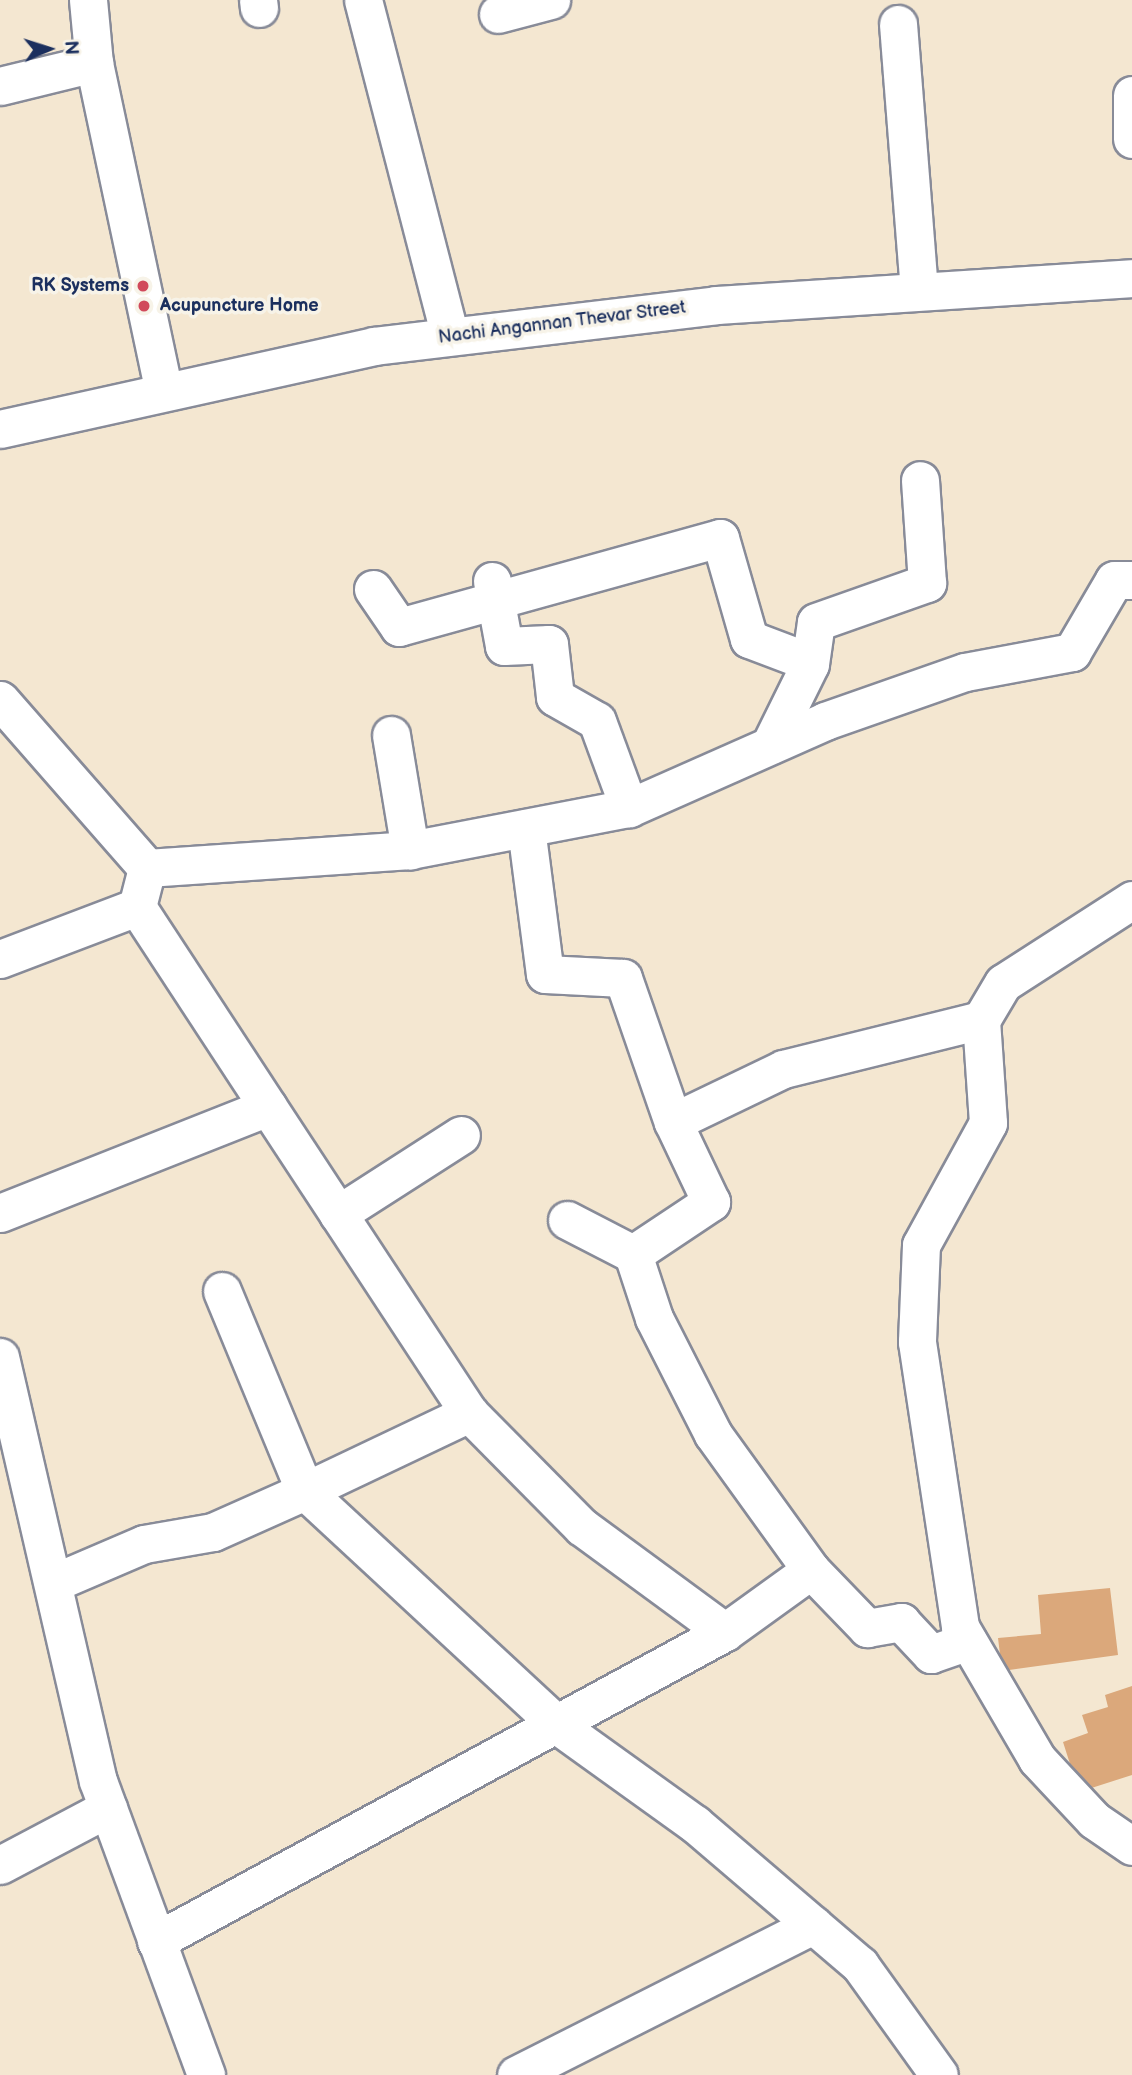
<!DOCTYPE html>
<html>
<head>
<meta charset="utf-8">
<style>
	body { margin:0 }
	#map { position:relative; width:1132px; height:2075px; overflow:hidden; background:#f4e7d1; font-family:"Balsamiq Sans",sans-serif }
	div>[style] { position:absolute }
	.building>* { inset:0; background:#dba87b }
	.roads { filter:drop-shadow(2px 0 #888b98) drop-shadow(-2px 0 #888b98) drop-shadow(0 2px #888b98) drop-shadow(0 -2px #888b98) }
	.minor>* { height:37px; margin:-18.5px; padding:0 18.5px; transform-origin:18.5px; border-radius:18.5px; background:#fff }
	.dots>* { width:19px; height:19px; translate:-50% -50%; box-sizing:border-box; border:4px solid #f7f3e8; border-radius:50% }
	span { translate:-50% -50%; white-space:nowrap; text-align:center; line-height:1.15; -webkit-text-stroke:7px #f7f3e8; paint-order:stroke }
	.poi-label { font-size:18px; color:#1b2f5e; font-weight:700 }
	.right { translate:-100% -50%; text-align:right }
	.left { translate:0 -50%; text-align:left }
	.street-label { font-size:18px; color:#1b2f5e }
	.north { position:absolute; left:14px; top:14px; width:70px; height:70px; -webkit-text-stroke:5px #f7f3e8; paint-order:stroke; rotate:87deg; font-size:19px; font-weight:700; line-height:28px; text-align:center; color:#1b2f5e }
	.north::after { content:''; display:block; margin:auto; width:24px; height:32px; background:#1b2f5e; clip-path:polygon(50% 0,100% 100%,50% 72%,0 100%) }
</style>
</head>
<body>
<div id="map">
	<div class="building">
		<i style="clip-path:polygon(1110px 1588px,1118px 1655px,1002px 1671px,998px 1638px,1041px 1634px,1038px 1595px)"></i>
		<i style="clip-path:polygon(1132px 1686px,1132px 1775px,1079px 1792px,1063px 1742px,1088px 1733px,1082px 1715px,1108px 1707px,1105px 1695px)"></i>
	</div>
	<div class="roads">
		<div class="minor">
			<i style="left:88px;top:0;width:63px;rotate:84.6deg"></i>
			<i style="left:94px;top:63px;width:336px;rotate:78deg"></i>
			<i style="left:258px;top:0;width:8px;rotate:83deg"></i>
			<i style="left:363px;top:0;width:347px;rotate:75.5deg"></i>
			<i style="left:498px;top:14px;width:55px;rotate:-14.8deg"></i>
			<i style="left:898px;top:24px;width:268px;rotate:85.5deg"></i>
			<i style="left:0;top:86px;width:97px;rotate:-13.7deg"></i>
			<i style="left:1132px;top:95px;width:44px;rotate:90deg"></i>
			<i style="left:0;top:429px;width:383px;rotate:-12.5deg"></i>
			<i style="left:374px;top:346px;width:344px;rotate:-6.8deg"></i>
			<i style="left:716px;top:305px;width:417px;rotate:-3.7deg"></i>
			<i style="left:492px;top:581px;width:66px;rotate:79.5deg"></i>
			<i style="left:504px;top:646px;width:45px;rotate:-2.5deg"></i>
			<i style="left:549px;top:644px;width:53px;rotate:83.5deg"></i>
			<i style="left:555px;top:697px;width:48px;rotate:29.7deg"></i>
			<i style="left:597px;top:721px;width:93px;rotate:69.8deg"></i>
			<i style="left:373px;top:589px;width:46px;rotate:55.6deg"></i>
			<i style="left:399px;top:627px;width:333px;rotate:-15.5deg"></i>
			<i style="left:720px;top:538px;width:105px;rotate:74deg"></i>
			<i style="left:749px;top:639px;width:65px;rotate:20.7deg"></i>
			<i style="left:0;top:700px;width:223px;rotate:48.8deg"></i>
			<i style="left:391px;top:735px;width:117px;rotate:80.6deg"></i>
			<i style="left:770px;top:745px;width:90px;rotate:-63.7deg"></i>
			<i style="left:810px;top:664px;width:42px;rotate:-81.9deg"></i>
			<i style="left:816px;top:622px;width:118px;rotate:-19.4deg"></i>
			<i style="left:927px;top:583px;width:103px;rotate:-93.9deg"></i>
			<i style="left:526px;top:828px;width:147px;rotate:82.6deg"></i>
			<i style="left:545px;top:974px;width:78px;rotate:2.9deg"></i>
			<i style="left:623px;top:978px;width:152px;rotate:70.9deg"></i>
			<i style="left:1132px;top:900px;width:153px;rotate:147.2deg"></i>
			<i style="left:1003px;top:983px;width:43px;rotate:120.7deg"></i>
			<i style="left:981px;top:1020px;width:103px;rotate:86.1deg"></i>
			<i style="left:988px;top:1123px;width:139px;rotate:118.8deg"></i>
			<i style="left:921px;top:1245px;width:97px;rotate:92.4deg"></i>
			<i style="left:917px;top:1342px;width:288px;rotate:81.4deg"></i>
			<i style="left:960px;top:1627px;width:153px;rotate:59.7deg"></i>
			<i style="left:1037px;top:1759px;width:83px;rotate:46.9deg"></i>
			<i style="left:1094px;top:1820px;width:46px;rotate:34.4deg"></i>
			<i style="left:0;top:959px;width:147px;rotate:-20.8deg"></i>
			<i style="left:137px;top:907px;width:40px;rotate:-75.6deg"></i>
			<i style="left:147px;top:868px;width:264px;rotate:-3.9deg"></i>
			<i style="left:410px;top:850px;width:223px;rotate:-10.9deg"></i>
			<i style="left:629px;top:808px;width:214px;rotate:-23.9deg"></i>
			<i style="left:825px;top:721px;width:148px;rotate:-19.3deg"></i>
			<i style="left:965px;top:672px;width:109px;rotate:-10.6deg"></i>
			<i style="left:1072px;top:652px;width:83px;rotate:-59.7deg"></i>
			<i style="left:1114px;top:580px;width:18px"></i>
			<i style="left:0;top:1213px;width:288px;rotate:-21.6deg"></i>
			<i style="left:268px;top:1107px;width:239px;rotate:-123.2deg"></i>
			<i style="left:338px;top:1214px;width:146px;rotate:-32.7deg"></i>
			<i style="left:567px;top:1220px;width:74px;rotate:27.3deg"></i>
			<i style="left:222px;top:1291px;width:217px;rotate:67.5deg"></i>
			<i style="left:305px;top:1491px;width:182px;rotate:-25.4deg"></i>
			<i style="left:0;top:1357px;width:435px;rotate:77deg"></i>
			<i style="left:98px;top:1781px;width:313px;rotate:69.8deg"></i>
			<i style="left:811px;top:1570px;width:168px;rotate:-125.8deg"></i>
			<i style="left:713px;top:1434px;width:130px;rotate:-117deg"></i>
			<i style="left:654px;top:1318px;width:67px;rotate:-108.2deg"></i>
			<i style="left:633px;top:1254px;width:94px;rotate:-33.7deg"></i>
			<i style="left:711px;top:1202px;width:89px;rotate:-115.4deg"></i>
			<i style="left:673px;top:1122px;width:122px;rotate:-25.7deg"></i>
			<i style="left:783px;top:1069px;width:204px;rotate:-13.9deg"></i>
			<i style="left:53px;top:1583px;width:99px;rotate:-23.2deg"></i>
			<i style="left:144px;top:1544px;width:70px;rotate:-9.9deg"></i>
			<i style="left:213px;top:1532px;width:101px;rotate:-24deg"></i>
			<i style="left:305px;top:1491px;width:347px;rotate:42.8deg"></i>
			<i style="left:560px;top:1727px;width:166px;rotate:35.7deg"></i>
			<i style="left:695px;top:1824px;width:217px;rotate:40.5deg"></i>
			<i style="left:860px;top:1965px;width:135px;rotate:54.3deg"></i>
			<i style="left:725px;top:1632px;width:106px;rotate:-35.8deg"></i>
			<i style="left:811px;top:1570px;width:81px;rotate:46deg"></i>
			<i style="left:867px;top:1628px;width:35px;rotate:-10deg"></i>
			<i style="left:901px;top:1622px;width:44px;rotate:46.8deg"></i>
			<i style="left:931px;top:1654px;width:39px;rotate:-19deg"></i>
			<i style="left:0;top:1865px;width:122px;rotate:-27.8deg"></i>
			<i style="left:156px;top:1941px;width:647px;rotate:-28.5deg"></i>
			<i style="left:725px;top:1632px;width:177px;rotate:-143.7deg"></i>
			<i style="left:582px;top:1527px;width:161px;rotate:-134.7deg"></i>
			<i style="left:469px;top:1413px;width:366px;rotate:-123.3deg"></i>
			<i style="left:516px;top:2075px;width:333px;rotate:-26.8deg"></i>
		</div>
	</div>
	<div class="dots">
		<i style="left:143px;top:286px;background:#d1495b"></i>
		<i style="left:144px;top:306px;background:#d1495b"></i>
	</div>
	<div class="poi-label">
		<span class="right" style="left:129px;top:286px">RK Systems</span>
		<span class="left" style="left:160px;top:306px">Acupuncture Home</span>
	</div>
	<div class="street-label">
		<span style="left:562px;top:323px;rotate:-7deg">Nachi Angannan Thevar Street</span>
	</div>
	<div class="north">N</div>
</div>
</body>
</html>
